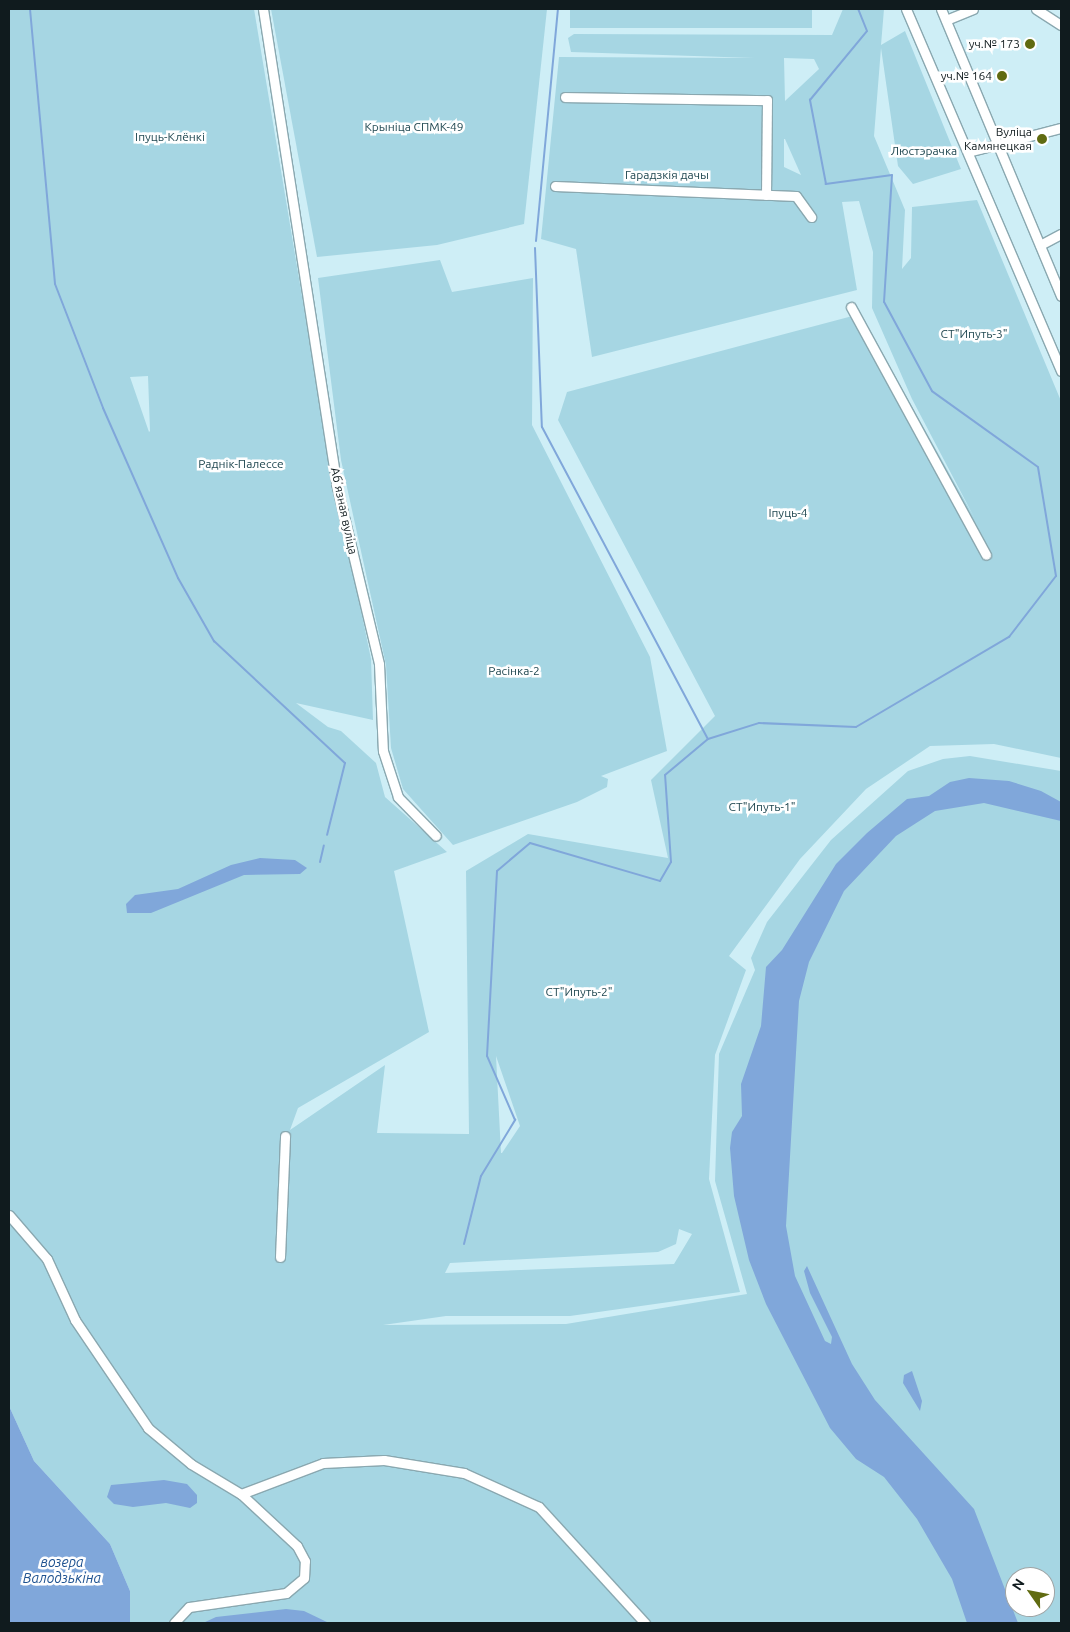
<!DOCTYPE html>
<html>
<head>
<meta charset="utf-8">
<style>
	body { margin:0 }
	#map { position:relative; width:1070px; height:1632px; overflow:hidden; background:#ceeef6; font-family:Ubuntu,sans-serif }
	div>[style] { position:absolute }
	.green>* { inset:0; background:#a6d6e3; transform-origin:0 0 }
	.water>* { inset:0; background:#80a7da }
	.stream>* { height:2px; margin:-1px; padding:0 1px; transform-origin:1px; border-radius:1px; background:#80a7da }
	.roads { filter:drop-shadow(1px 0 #8aa8b0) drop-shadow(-1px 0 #8aa8b0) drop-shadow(0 1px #8aa8b0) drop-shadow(0 -1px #8aa8b0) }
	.minor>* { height:9px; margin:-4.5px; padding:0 4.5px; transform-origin:4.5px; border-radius:4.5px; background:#fff }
	.dots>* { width:14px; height:14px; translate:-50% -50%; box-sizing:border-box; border:2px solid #fff; border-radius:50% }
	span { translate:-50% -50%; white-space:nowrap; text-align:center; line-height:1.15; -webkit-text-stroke:5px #fff; paint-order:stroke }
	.poi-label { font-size:12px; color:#101b1e }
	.right { translate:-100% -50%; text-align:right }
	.park-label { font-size:12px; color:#224952 }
	.street-label { font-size:12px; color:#101b1e }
	.water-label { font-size:14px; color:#1e5290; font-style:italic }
	.frame { position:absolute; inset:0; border:10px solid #101b1e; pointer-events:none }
	.north { position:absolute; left:1005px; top:1567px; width:50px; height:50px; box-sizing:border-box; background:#fff; border:1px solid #9fa4a5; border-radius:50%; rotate:303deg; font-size:14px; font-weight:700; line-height:20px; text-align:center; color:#101b1e }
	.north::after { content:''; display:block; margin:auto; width:18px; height:22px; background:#606b11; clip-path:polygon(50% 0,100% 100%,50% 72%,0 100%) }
</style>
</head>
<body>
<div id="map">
	<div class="green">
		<i style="clip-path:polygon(evenodd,9px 9px,254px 9px,324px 428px,371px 659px,373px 720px,296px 703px,328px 727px,341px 731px,376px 763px,385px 797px,447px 852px,394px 871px,429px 1032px,298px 1108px,290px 1130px,385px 1065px,377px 1133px,469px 1134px,466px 871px,528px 834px,668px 858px,651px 780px,715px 716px,558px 420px,567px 392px,860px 314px,975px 519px,912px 399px,872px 308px,873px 252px,859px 201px,842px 202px,857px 290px,592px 357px,576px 249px,541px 239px,559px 57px,755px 58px,571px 52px,568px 38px,574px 34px,832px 35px,843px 9px,884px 9px,881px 45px,905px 31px,961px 169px,913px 184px,898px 166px,881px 48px,874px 136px,905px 210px,902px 269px,911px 258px,912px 207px,977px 200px,1061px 401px,1061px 758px,994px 744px,930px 746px,866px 789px,800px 859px,729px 956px,746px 970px,715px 1055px,709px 1179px,740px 1292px,570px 1316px,446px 1316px,383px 1325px,566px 1324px,747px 1294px,715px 1181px,719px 1054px,755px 970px,751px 958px,767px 922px,831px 840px,908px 771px,943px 759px,970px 756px,1061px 771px,1061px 1623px,130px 1623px,130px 1591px,110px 1544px,34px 1461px,9px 1406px,9px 9px,784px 58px,814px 59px,819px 69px,785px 101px,784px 58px,9px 9px,784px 139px,785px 139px,801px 175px,784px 167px,784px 139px,9px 9px,148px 376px,150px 431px,149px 432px,130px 377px,148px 376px,9px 9px,496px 1056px,520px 1126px,502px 1153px,501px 1153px,496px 1056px,9px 9px,679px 1229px,692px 1234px,674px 1264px,445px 1273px,450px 1263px,658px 1252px,676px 1244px,679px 1229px,9px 9px,1015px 1577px,1045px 1577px,1045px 1607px,1015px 1607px,1015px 1577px)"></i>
		<i style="clip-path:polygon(271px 9px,547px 9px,524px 224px,437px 245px,317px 257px)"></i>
		<i style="left:570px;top:9px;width:242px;height:19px"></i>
		<i style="clip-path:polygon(440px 260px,452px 292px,533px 278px,532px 425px,650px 657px,667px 751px,601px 776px,608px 779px,607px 787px,577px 802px,453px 845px,403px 789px,391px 748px,386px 665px,341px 460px,318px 278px)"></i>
	</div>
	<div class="water">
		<i style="clip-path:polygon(969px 778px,1009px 781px,1041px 791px,1061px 802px,1061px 821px,984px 803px,935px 811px,896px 836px,844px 891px,809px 962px,799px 1001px,786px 1226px,795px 1276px,825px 1341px,831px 1344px,832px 1337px,810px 1293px,804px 1271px,807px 1266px,852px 1364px,875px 1400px,974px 1509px,1018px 1623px,967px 1623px,952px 1579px,917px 1519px,884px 1477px,856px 1459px,830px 1428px,766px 1304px,749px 1260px,734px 1196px,730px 1148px,732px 1132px,742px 1116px,741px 1084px,761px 1026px,766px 967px,782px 950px,836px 864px,867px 833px,907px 799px,929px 796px,950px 782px)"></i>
		<i style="clip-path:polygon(260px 858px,295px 860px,307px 868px,300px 874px,244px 875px,151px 913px,127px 913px,126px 904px,135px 895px,178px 889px,231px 865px)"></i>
		<i style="clip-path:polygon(912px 1371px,922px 1401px,920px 1411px,903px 1383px,904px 1375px)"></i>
		<i style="clip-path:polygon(9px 1406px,34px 1461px,110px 1544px,130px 1591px,130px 1623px,9px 1623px)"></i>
		<i style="clip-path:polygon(164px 1480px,187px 1484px,197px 1495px,197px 1503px,190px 1508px,166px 1503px,133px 1507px,114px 1504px,107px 1497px,111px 1485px)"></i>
		<i style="clip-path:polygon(286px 1609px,304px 1611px,329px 1623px,203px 1623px,216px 1617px)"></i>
	</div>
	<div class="stream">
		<i style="left:30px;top:9px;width:276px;rotate:84.8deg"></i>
		<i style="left:55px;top:284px;width:133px;rotate:68.8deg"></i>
		<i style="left:103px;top:408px;width:186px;rotate:66.2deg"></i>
		<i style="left:178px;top:578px;width:73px;rotate:60.3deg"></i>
		<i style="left:214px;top:641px;width:179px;rotate:43deg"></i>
		<i style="left:345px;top:763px;width:74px;rotate:104deg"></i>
		<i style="left:536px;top:241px;width:233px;rotate:-84.6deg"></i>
		<i style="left:535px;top:248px;width:179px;rotate:87.8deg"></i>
		<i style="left:542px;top:427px;width:353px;rotate:62deg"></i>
		<i style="left:320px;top:862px;width:17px;rotate:-77deg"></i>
		<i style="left:464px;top:1244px;width:70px;rotate:-76deg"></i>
		<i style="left:481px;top:1176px;width:66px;rotate:-58.7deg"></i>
		<i style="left:515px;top:1120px;width:70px;rotate:-113.6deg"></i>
		<i style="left:487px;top:1056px;width:185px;rotate:-86.9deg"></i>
		<i style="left:497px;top:871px;width:43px;rotate:-40.3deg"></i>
		<i style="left:530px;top:843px;width:135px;rotate:16.3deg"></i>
		<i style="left:660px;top:881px;width:22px;rotate:-60deg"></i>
		<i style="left:671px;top:862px;width:87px;rotate:-93.9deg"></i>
		<i style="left:665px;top:775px;width:56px;rotate:-39.9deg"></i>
		<i style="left:708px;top:739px;width:53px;rotate:-17.4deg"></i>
		<i style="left:759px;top:723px;width:97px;rotate:2.4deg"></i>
		<i style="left:856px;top:727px;width:178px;rotate:-30.5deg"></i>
		<i style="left:1009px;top:637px;width:77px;rotate:-52.4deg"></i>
		<i style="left:1056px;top:576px;width:110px;rotate:-99.4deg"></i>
		<i style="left:1038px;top:467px;width:130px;rotate:-144.4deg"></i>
		<i style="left:932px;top:391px;width:101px;rotate:-118.3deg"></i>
		<i style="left:884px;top:302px;width:127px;rotate:-86.4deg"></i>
		<i style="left:892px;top:175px;width:67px;rotate:172.2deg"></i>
		<i style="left:826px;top:184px;width:86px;rotate:-100.8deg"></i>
		<i style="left:810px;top:100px;width:89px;rotate:-50.4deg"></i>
		<i style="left:867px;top:31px;width:24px;rotate:-112deg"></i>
	</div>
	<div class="roads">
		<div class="minor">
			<i style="left:263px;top:9px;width:480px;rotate:81.2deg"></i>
			<i style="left:336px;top:483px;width:186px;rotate:76.6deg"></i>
			<i style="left:379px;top:664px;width:87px;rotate:87.4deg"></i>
			<i style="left:383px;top:751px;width:48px;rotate:71.9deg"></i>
			<i style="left:398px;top:797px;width:54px;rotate:45.7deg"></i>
			<i style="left:906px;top:9px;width:394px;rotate:66.8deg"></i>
			<i style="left:941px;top:9px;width:311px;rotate:67.3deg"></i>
			<i style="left:1036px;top:9px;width:30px;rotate:33deg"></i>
			<i style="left:946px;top:20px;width:29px;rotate:-22deg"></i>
			<i style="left:565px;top:97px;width:202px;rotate:0.9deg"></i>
			<i style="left:767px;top:100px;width:95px;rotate:90.6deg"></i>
			<i style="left:968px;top:152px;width:96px;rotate:-14.5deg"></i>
			<i style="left:555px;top:186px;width:241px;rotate:2.4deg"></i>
			<i style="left:796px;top:196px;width:26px;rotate:54deg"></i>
			<i style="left:1040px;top:245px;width:24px;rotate:-28deg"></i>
			<i style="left:851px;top:307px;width:282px;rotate:61.4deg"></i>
			<i style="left:9px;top:1215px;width:58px;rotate:49.2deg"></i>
			<i style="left:47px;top:1259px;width:67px;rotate:65.3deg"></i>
			<i style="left:75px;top:1320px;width:130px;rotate:55.9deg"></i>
			<i style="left:148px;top:1428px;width:56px;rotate:39.9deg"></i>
			<i style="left:191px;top:1464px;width:58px;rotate:31deg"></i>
			<i style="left:241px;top:1494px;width:88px;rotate:-20.7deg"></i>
			<i style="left:323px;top:1463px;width:61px;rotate:-2.8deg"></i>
			<i style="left:384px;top:1460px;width:81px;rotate:9.2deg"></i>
			<i style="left:464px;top:1473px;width:82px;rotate:24.4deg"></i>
			<i style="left:539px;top:1507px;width:157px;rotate:47.6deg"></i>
			<i style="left:280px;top:1257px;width:121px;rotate:-87.6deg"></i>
			<i style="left:174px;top:1623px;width:22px;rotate:-47deg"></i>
			<i style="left:189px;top:1607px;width:98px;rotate:-8.2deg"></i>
			<i style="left:286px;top:1593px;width:23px;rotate:-40deg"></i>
			<i style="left:304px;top:1578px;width:17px;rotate:-87deg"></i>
			<i style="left:305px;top:1561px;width:17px;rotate:-118deg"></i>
			<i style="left:297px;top:1546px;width:76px;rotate:-137.1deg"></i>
		</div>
	</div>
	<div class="dots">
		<i style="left:1030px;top:44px;background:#606b11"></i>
		<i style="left:1002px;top:76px;background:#606b11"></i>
		<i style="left:1042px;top:139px;background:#606b11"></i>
	</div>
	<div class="poi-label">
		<span class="right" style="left:1020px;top:44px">уч.№ 173</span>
		<span class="right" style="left:992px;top:76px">уч.№ 164</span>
		<span class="right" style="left:1032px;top:139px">Вуліца<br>Камянецкая</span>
	</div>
	<div class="park-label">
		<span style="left:414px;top:127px">Крыніца СПМК-49</span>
		<span style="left:170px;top:137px">Іпуць-Клёнкі</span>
		<span style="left:924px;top:151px">Люстэрачка</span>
		<span style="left:667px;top:175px">Гарадзкія дачы</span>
		<span style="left:974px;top:334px">СТ"Ипуть-3"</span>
		<span style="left:241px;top:464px">Раднік-Палессе</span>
		<span style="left:788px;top:513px">Іпуць-4</span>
		<span style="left:514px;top:671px">Расінка-2</span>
		<span style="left:762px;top:807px">СТ"Ипуть-1"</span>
		<span style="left:579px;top:992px">СТ"Ипуть-2"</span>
	</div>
	<div class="street-label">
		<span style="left:344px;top:511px;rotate:78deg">Абʼязная вуліца</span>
	</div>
	<div class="water-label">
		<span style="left:62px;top:1570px">возера<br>Валодзькіна</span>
	</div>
	<div class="frame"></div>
	<div class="north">N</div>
</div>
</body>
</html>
